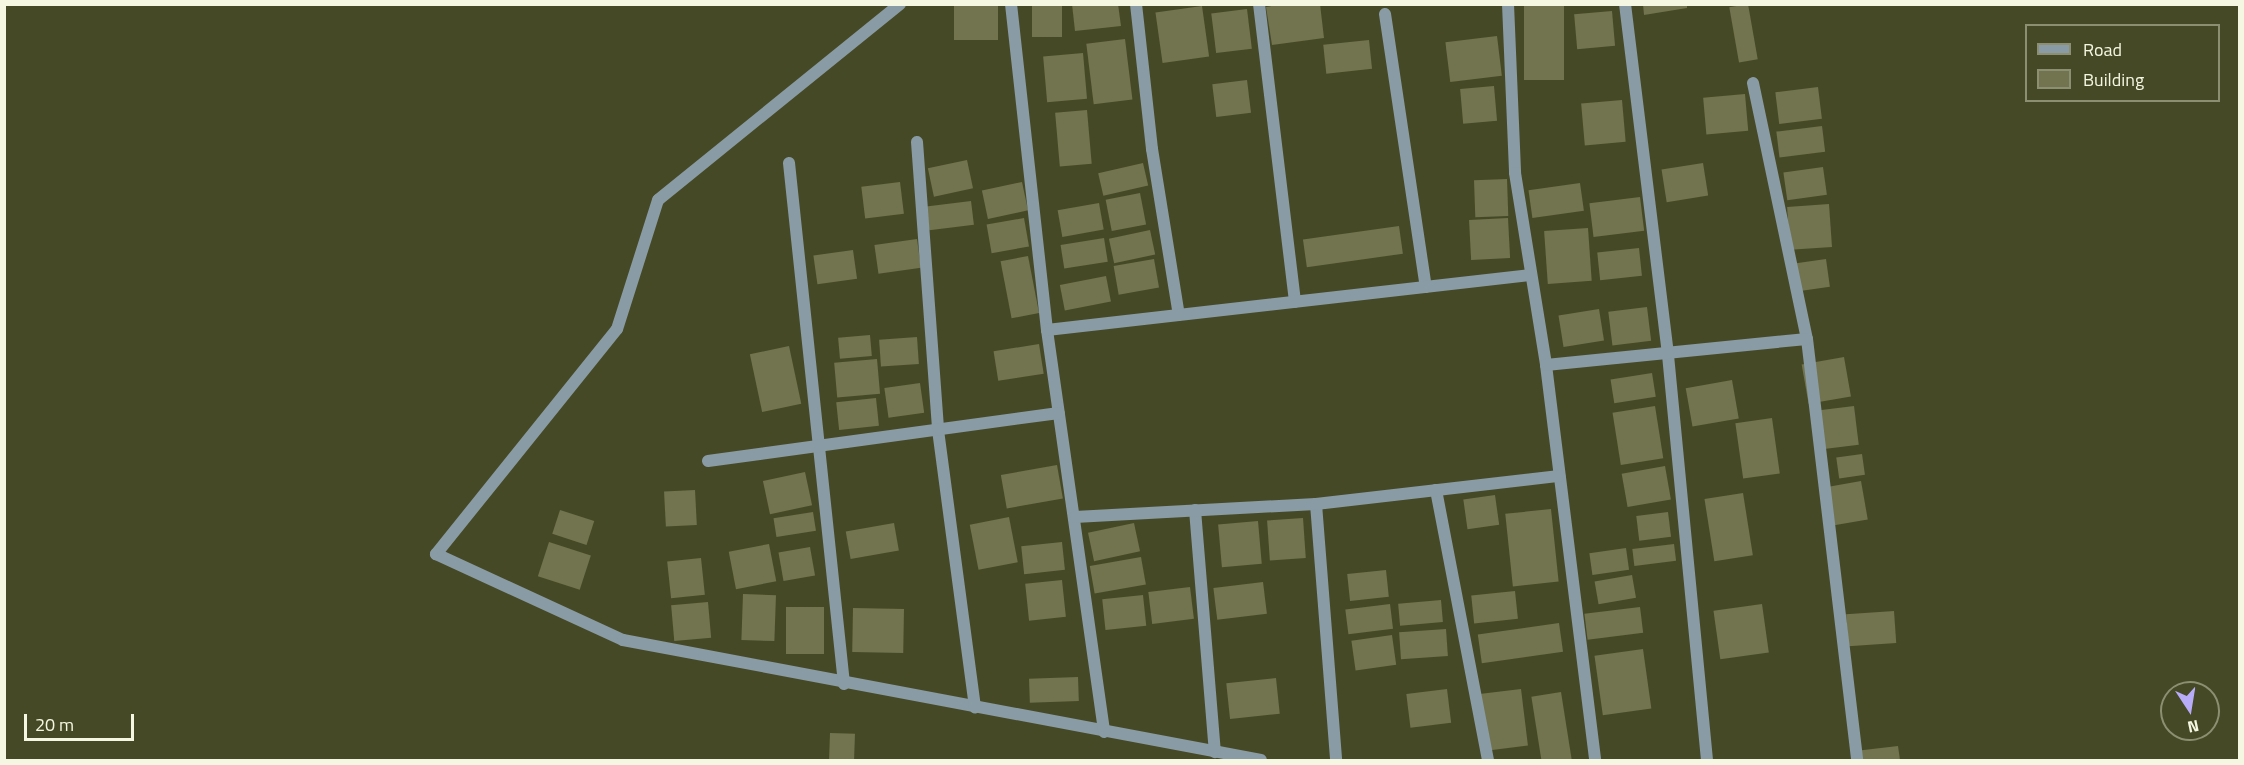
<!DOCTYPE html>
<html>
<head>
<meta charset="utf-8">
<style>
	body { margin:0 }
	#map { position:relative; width:2244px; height:765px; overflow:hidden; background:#464925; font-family:"Titillium Web",sans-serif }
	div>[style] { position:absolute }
	.building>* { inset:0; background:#71744f; transform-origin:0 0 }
	.minor>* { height:12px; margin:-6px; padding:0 6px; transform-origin:6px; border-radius:6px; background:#899ba4 }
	span { translate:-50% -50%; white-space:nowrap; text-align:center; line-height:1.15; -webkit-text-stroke:6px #464925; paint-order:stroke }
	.frame { position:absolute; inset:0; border:6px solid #f5f7e2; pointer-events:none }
	.legend { position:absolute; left:2025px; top:24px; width:195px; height:78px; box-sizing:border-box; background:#464925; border:2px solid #8c8f71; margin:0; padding:8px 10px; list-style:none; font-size:18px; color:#f5f7e2 }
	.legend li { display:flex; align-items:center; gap:12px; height:30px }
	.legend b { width:30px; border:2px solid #8c8f71 }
	.north { position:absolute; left:2160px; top:681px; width:60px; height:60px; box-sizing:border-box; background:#464925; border:2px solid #8c8f71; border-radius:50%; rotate:168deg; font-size:16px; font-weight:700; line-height:24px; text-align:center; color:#f5f7e2 }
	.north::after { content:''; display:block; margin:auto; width:21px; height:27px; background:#b8abf7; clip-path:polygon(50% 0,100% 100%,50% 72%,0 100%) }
	.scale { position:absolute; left:24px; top:714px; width:110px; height:27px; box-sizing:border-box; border:3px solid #f5f7e2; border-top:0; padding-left:8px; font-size:18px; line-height:21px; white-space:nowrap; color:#f5f7e2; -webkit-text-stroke:4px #464925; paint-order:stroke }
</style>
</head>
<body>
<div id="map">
	<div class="building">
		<i style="left:1032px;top:4px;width:30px;height:33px"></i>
		<i style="clip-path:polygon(1072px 4px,1118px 4px,1121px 26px,1075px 31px)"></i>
		<i style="clip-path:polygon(1285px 4px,1320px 4px,1324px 38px,1272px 45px,1266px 7px)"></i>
		<i style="left:1524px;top:4px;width:40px;height:76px"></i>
		<i style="clip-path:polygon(1643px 4px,1687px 4px,1687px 8px,1644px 15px)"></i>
		<i style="left:1748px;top:4px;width:56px;height:19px;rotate:80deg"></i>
		<i style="left:954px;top:5px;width:44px;height:35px"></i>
		<i style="left:1202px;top:6px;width:51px;height:47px;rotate:82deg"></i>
		<i style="left:1247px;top:9px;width:40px;height:36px;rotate:83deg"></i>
		<i style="left:1612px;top:11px;width:35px;height:38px;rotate:85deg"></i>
		<i style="left:1497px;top:36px;width:40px;height:52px;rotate:83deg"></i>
		<i style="left:1125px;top:39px;width:61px;height:39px;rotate:83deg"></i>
		<i style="left:1369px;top:40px;width:29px;height:46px;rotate:84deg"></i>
		<i style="left:1083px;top:53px;width:46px;height:40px;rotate:85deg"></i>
		<i style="left:1247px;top:80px;width:33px;height:35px;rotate:83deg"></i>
		<i style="left:1494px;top:86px;width:35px;height:34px;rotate:85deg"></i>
		<i style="left:1818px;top:87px;width:32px;height:43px;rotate:83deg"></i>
		<i style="left:1745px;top:94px;width:37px;height:42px;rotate:85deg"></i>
		<i style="left:1622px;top:100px;width:42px;height:41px;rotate:85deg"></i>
		<i style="left:1087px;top:110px;width:54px;height:32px;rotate:85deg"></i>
		<i style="left:1822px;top:126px;width:26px;height:46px;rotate:83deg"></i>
		<i style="left:967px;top:160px;width:29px;height:40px;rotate:78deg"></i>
		<i style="left:1143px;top:163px;width:23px;height:46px;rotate:77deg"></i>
		<i style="left:1703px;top:163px;width:33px;height:42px;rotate:81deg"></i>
		<i style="left:1823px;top:167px;width:28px;height:40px;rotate:82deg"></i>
		<i style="left:1507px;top:179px;width:37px;height:33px;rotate:88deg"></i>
		<i style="left:900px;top:182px;width:32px;height:39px;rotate:83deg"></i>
		<i style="left:1022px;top:182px;width:29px;height:41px;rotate:78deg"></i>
		<i style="left:1580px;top:183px;width:28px;height:52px;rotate:82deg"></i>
		<i style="left:1140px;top:193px;width:32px;height:35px;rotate:79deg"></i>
		<i style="left:1640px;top:197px;width:34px;height:51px;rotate:83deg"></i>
		<i style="left:971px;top:201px;width:24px;height:45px;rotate:83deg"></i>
		<i style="left:1099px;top:203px;width:27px;height:42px;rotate:80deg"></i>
		<i style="left:1829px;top:204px;width:43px;height:42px;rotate:86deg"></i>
		<i style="left:1024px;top:218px;width:29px;height:38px;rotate:80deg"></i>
		<i style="left:1508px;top:218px;width:40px;height:39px;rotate:87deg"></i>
		<i style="left:1399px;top:226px;width:28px;height:97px;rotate:82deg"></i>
		<i style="left:1588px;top:228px;width:53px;height:44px;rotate:86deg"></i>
		<i style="left:1150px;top:230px;width:25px;height:42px;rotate:78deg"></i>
		<i style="left:1104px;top:238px;width:24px;height:44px;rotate:81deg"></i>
		<i style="left:917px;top:239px;width:29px;height:43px;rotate:82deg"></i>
		<i style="left:1639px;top:248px;width:28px;height:42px;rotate:84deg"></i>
		<i style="left:853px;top:250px;width:29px;height:40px;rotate:82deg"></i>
		<i style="left:1028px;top:256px;width:58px;height:28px;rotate:79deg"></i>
		<i style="left:1154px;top:259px;width:29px;height:41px;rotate:80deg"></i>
		<i style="left:1826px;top:259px;width:28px;height:39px;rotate:82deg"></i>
		<i style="left:1106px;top:276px;width:26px;height:47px;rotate:79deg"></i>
		<i style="left:1647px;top:307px;width:34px;height:39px;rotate:83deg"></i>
		<i style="left:1599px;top:309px;width:32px;height:41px;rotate:81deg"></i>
		<i style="left:870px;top:335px;width:21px;height:32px;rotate:85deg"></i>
		<i style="left:917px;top:337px;width:27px;height:38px;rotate:86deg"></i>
		<i style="left:1039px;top:344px;width:30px;height:46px;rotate:81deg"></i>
		<i style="left:789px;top:346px;width:59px;height:40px;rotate:78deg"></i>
		<i style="left:1844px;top:357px;width:40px;height:43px;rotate:80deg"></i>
		<i style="left:877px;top:359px;width:35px;height:43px;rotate:85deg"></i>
		<i style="left:1652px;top:373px;width:24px;height:42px;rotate:81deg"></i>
		<i style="left:1732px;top:380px;width:39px;height:47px;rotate:80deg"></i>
		<i style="left:920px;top:383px;width:30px;height:36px;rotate:82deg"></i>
		<i style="left:876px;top:398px;width:28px;height:40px;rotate:84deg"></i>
		<i style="left:1655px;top:406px;width:53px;height:43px;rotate:81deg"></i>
		<i style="left:1854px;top:406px;width:39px;height:43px;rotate:83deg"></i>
		<i style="left:1772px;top:418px;width:56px;height:37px;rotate:82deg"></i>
		<i style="left:1862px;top:454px;width:21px;height:26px;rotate:82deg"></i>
		<i style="left:1057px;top:465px;width:34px;height:57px;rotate:80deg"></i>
		<i style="left:1665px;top:466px;width:34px;height:44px;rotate:80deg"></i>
		<i style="left:805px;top:472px;width:34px;height:43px;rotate:78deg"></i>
		<i style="left:1861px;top:481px;width:39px;height:40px;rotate:80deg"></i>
		<i style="left:695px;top:490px;width:35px;height:31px;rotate:87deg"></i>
		<i style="left:1743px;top:493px;width:63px;height:39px;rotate:81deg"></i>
		<i style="left:1495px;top:495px;width:30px;height:32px;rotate:82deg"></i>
		<i style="left:1551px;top:509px;width:73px;height:46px;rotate:84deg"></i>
		<i style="left:560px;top:510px;width:36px;height:25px;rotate:18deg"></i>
		<i style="left:813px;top:512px;width:19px;height:40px;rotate:81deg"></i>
		<i style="left:1668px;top:512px;width:25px;height:32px;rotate:83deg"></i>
		<i style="left:1009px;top:517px;width:46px;height:40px;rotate:79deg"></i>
		<i style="left:1303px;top:518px;width:40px;height:36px;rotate:86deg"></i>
		<i style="left:1258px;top:521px;width:43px;height:40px;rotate:85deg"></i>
		<i style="left:894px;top:523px;width:28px;height:49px;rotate:80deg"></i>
		<i style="left:1134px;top:523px;width:29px;height:47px;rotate:78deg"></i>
		<i style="left:549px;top:542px;width:44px;height:36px;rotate:18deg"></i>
		<i style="left:1062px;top:542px;width:28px;height:41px;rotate:84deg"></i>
		<i style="left:769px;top:544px;width:38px;height:41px;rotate:79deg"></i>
		<i style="left:1674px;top:544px;width:17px;height:42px;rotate:83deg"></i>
		<i style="left:810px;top:547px;width:29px;height:32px;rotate:80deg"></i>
		<i style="left:1626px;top:548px;width:22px;height:37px;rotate:82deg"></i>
		<i style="left:1141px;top:557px;width:28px;height:52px;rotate:80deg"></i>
		<i style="left:701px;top:558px;width:37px;height:34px;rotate:84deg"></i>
		<i style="left:1386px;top:570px;width:27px;height:39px;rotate:84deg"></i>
		<i style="left:1632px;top:575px;width:23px;height:38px;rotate:80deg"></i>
		<i style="left:1062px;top:580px;width:37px;height:37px;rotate:84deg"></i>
		<i style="left:1263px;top:582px;width:32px;height:50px;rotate:83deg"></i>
		<i style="left:1190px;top:587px;width:32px;height:42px;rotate:83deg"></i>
		<i style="left:1515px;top:591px;width:28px;height:44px;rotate:84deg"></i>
		<i style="left:743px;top:594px;width:33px;height:46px;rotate:2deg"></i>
		<i style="left:1143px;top:595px;width:31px;height:41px;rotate:84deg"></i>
		<i style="left:1441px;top:600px;width:22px;height:43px;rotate:85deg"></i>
		<i style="left:708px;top:602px;width:36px;height:37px;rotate:85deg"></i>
		<i style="left:1390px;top:604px;width:25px;height:45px;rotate:83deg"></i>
		<i style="left:1762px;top:604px;width:49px;height:49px;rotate:82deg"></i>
		<i style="left:786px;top:607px;width:38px;height:47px"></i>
		<i style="left:1640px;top:607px;width:26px;height:56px;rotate:83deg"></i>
		<i style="left:853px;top:608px;width:51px;height:44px;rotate:1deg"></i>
		<i style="left:1894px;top:611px;width:32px;height:48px;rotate:86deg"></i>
		<i style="left:1559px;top:623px;width:29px;height:82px;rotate:82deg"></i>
		<i style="left:1446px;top:629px;width:27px;height:47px;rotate:86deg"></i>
		<i style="left:1392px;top:635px;width:30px;height:41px;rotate:82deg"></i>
		<i style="left:1643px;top:649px;width:60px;height:49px;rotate:82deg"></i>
		<i style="left:1078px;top:677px;width:24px;height:49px;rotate:88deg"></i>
		<i style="left:1276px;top:678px;width:36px;height:50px;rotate:84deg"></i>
		<i style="left:1447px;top:689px;width:34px;height:41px;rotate:83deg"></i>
		<i style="left:1521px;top:689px;width:57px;height:46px;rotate:83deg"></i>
		<i style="left:1561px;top:692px;width:69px;height:30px;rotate:81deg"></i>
		<i style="left:830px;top:733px;width:25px;height:27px;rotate:2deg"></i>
		<i style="clip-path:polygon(1898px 746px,1900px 760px,1857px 760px,1855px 751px)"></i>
	</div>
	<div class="minor">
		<i style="left:900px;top:4px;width:311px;rotate:141deg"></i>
		<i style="left:658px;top:200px;width:135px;rotate:107.6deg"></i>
		<i style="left:617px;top:329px;width:289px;rotate:128.8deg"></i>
		<i style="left:436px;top:554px;width:206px;rotate:24.7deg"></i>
		<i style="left:623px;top:640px;width:649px;rotate:10.65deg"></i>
		<i style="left:1011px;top:4px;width:328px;rotate:83.7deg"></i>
		<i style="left:1047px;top:330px;width:406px;rotate:81.9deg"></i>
		<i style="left:1136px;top:4px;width:146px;rotate:83.7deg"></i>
		<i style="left:1152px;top:149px;width:168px;rotate:80.8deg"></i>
		<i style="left:1259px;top:4px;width:300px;rotate:83.1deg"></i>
		<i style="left:1508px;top:4px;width:169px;rotate:87.6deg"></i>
		<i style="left:1515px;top:173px;width:194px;rotate:80.8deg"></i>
		<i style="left:1546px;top:365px;width:398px;rotate:82.9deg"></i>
		<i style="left:1625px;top:4px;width:354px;rotate:83deg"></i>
		<i style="left:1668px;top:355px;width:407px;rotate:84.5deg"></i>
		<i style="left:1385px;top:14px;width:276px;rotate:81.5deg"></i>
		<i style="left:1753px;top:83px;width:262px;rotate:78.1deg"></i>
		<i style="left:1807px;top:339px;width:424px;rotate:83.2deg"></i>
		<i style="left:917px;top:142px;width:289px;rotate:85.8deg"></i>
		<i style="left:938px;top:430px;width:280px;rotate:82.4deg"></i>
		<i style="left:789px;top:163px;width:524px;rotate:83.97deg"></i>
		<i style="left:1047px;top:330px;width:487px;rotate:-6.5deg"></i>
		<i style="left:1546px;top:365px;width:262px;rotate:-5.7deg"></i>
		<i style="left:708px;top:461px;width:354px;rotate:-7.8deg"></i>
		<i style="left:1436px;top:490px;width:275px;rotate:79.1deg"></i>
		<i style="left:1316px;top:504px;width:257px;rotate:85.5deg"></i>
		<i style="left:1195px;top:510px;width:243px;rotate:85.3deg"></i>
		<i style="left:1075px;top:517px;width:241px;rotate:-3.1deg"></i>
		<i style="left:1316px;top:504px;width:245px;rotate:-6.6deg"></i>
	</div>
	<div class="frame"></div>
	<ul class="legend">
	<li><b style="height:8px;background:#899ba4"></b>Road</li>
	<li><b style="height:16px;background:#71744f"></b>Building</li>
	</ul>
	<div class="north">N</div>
	<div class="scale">20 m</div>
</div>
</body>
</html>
